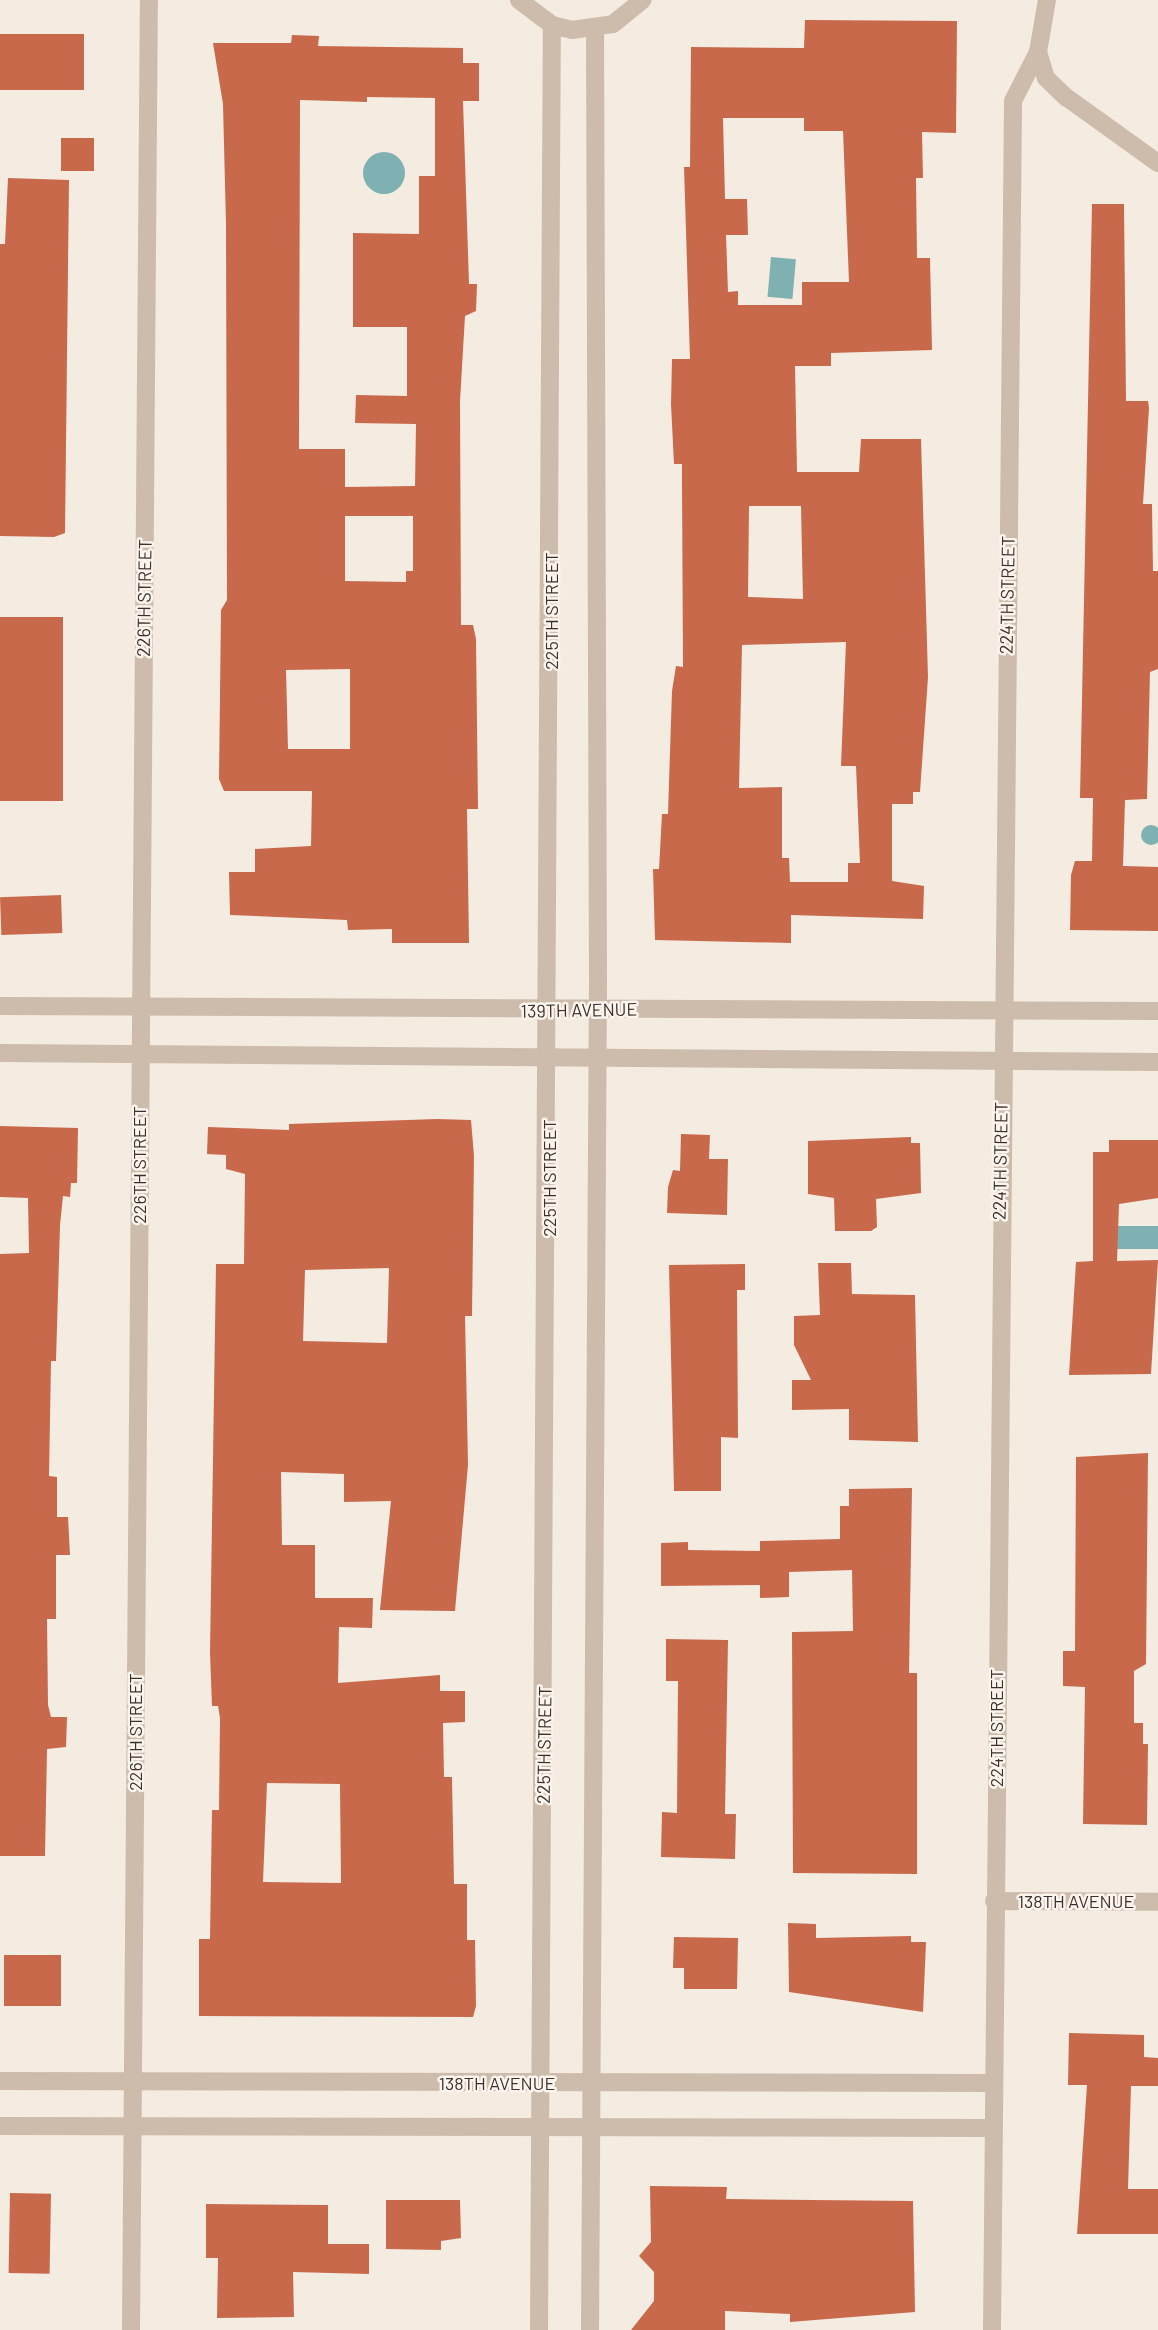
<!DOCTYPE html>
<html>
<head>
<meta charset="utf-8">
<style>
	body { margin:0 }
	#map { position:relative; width:1158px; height:2330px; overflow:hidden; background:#f4ebe1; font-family:Barlow,sans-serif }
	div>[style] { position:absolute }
	.water>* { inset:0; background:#7fb0b2; transform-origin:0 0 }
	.round { border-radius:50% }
	.building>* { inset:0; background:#c8694b; transform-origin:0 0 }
	.minor>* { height:18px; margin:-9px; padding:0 9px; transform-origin:9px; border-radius:9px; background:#cdbbac }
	span { translate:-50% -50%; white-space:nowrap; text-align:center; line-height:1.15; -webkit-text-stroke:5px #fbf5ee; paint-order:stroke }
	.street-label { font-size:18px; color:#3b302b }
</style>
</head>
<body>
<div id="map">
	<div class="water">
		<i class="round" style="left:363px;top:152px;width:42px;height:42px"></i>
		<i style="left:771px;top:257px;width:25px;height:40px;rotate:5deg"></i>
		<i class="round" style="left:1141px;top:825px;width:20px;height:20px"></i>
		<i style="left:1115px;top:1226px;width:43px;height:23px"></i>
	</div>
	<div class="building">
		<i style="clip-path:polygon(evenodd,805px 20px,957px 21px,956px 133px,922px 132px,923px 178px,916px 178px,917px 258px,930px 258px,932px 350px,831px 353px,831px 366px,795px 366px,797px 472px,859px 472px,861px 439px,921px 439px,928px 677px,920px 792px,913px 792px,913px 804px,892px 804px,892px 881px,924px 886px,923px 919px,791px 915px,791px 943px,655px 940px,653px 869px,659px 869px,662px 814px,668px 814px,672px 691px,676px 666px,683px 667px,682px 482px,682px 464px,674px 464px,671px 404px,672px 359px,690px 359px,684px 167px,690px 167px,691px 47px,804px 48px,805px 20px,723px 118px,804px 118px,804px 131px,843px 131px,849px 282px,802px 282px,802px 305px,738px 305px,738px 291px,728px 292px,726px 235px,748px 235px,747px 199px,725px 199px,723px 118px,805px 20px,749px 506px,801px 506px,803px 599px,748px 597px,749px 506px,805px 20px,846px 642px,841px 766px,856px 766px,860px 863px,848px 863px,848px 882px,790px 882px,789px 858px,782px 858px,782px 787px,739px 788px,742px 645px,846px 642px)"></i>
		<i style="left:84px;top:34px;width:56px;height:84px;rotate:90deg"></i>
		<i style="clip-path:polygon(evenodd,292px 35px,319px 36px,318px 46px,463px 48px,463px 63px,479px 63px,479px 101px,463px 101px,469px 284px,477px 284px,476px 311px,465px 316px,460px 401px,461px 625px,473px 625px,476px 639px,478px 809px,467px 809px,469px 943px,392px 943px,392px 929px,348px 930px,347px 920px,230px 915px,229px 872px,255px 872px,255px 849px,311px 846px,312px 791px,224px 791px,219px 779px,221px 610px,227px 600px,226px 225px,223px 104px,213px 43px,291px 43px,292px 35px,367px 97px,435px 98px,435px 176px,419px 176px,419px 234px,353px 233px,353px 327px,407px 327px,407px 396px,356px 395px,355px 423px,416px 424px,415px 486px,345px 487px,345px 449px,299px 449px,300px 100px,367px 102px,367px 97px,292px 35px,345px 516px,413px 516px,413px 571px,406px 571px,406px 582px,345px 581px,345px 516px,292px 35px,350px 669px,350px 749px,288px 749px,286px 670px,350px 669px)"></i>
		<i style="left:61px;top:138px;width:33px;height:33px"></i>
		<i style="clip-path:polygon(8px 178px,69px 180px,65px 533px,54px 537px,0 536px,0 244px,5px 244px)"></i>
		<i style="clip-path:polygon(1092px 204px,1124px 204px,1126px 401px,1148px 401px,1149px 408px,1143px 504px,1152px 504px,1153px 571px,1158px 571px,1158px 669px,1150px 672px,1147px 799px,1125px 800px,1123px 866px,1158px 867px,1158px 931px,1070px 930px,1071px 875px,1075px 861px,1092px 861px,1093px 798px,1080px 798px)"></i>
		<i style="left:0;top:617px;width:63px;height:184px"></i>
		<i style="left:61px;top:895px;width:38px;height:61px;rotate:88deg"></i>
		<i style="clip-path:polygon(evenodd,437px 1119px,471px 1120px,474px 1156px,472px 1316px,465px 1316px,468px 1465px,455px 1611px,380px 1610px,391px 1501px,344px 1502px,344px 1474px,281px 1472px,282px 1545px,315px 1545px,315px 1598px,373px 1598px,372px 1628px,339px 1627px,338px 1683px,440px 1675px,440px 1691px,465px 1691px,465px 1722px,443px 1723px,444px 1777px,452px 1777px,454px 1884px,467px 1884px,467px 1940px,475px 1940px,476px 2006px,473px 2017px,199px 2016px,199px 1939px,210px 1939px,212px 1810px,219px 1810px,220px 1718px,218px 1706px,212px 1706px,210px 1653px,216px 1264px,244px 1264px,245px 1174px,226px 1169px,226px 1155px,207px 1154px,208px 1127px,289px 1130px,289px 1124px,437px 1119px,389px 1268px,387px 1343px,303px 1341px,305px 1270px,389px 1268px,437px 1119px,267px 1783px,340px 1784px,341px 1883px,263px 1882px,267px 1783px)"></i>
		<i style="clip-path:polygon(0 1126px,78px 1128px,77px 1183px,71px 1183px,70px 1197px,63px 1196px,60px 1225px,56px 1361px,51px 1361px,49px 1476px,57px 1477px,57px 1517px,68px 1517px,70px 1555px,56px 1555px,56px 1619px,47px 1619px,48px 1705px,51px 1717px,67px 1717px,66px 1747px,47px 1749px,45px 1856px,0 1856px,0 1254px,29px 1253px,28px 1198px,0 1197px)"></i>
		<i style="clip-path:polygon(681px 1134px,710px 1135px,709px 1159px,728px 1159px,727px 1215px,667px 1213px,668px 1187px,673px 1170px,680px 1171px)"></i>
		<i style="clip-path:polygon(911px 1137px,911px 1143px,920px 1143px,921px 1193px,876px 1199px,877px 1227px,871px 1231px,835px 1231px,834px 1198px,808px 1194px,808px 1141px)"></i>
		<i style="clip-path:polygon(1109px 1140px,1158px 1140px,1158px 1198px,1119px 1204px,1117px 1261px,1158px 1260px,1151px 1374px,1069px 1375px,1076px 1262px,1093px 1261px,1093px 1152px,1109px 1152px)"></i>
		<i style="clip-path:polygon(818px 1263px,851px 1263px,852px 1294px,915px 1295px,918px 1442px,849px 1440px,849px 1409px,792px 1410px,792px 1380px,811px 1380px,794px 1345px,794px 1316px,820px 1315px)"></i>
		<i style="clip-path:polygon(745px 1264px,745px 1290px,737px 1290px,738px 1438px,721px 1437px,721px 1491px,674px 1491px,669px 1265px)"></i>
		<i style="clip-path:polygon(1148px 1453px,1146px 1664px,1134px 1671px,1134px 1723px,1143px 1723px,1143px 1744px,1148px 1744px,1147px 1825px,1083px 1824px,1085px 1687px,1063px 1686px,1063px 1651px,1075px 1651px,1076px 1457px)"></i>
		<i style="clip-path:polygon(912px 1488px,909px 1673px,917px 1673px,917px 1874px,793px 1873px,792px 1632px,853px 1631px,852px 1570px,789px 1572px,789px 1597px,760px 1598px,760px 1585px,661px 1586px,661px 1543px,688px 1542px,688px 1550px,760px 1551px,760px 1541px,840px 1539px,840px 1506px,849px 1506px,849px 1489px)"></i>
		<i style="clip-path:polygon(666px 1639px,728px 1640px,725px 1814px,736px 1814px,735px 1859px,661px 1857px,662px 1812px,677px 1813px,678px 1681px,666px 1681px)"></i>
		<i style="clip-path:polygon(788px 1923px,816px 1924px,816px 1938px,911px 1936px,911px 1942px,926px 1942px,923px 2012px,789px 1992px)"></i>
		<i style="clip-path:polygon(674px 1937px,738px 1938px,737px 1989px,684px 1989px,684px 1968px,673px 1968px)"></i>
		<i style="left:4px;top:1955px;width:57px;height:51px"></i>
		<i style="clip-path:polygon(1069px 2033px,1144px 2035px,1144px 2057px,1158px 2058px,1158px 2086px,1131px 2086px,1128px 2189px,1158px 2189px,1158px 2234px,1077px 2234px,1087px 2085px,1068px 2085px)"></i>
		<i style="clip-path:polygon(650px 2186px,727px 2187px,726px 2199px,913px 2201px,915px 2312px,790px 2322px,790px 2314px,725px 2311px,725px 2330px,631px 2330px,654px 2301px,654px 2272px,639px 2256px,651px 2242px)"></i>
		<i style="left:10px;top:2193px;width:41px;height:80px;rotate:1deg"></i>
		<i style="clip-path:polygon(386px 2200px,460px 2200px,461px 2238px,441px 2241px,441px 2250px,386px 2249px)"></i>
		<i style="clip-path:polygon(206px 2204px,328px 2205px,328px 2244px,369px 2244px,369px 2274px,293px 2272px,294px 2317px,217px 2318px,218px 2258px,206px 2258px)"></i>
	</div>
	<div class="minor">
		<i style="left:519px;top:0;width:41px;rotate:37.1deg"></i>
		<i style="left:552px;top:25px;width:21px;rotate:14deg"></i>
		<i style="left:572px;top:30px;width:41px;rotate:-8.3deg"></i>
		<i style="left:613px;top:24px;width:38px;rotate:-39deg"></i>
		<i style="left:1038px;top:52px;width:27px;rotate:73deg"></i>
		<i style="left:1046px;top:78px;width:28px;rotate:44deg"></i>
		<i style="left:1066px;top:97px;width:113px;rotate:35.7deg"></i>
		<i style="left:0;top:1006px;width:1158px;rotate:0.25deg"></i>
		<i style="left:0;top:1053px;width:1158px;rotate:0.45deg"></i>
		<i style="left:994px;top:1901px;width:164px;rotate:0.3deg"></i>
		<i style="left:0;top:2081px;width:994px;rotate:0.12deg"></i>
		<i style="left:0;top:2126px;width:994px;rotate:0.12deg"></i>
		<i style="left:131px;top:2330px;width:2330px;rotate:-89.56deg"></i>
		<i style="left:539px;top:2330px;width:2305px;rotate:-89.68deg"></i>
		<i style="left:590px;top:2330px;width:1350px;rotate:-89.66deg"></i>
		<i style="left:598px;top:980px;width:951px;rotate:-90.18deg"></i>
		<i style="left:992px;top:2330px;width:2229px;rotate:-89.46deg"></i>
		<i style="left:1013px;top:101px;width:55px;rotate:-63deg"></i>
		<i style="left:1038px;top:52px;width:53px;rotate:-80.2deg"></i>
	</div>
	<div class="street-label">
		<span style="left:1007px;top:595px;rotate:-89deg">224TH STREET</span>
		<span style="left:144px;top:598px;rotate:-89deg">226TH STREET</span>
		<span style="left:551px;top:611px;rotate:-90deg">225TH STREET</span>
		<span style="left:579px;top:1010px;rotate:-1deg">139TH AVENUE</span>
		<span style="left:1000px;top:1161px;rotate:-89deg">224TH STREET</span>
		<span style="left:139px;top:1165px;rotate:-90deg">226TH STREET</span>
		<span style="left:549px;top:1178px;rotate:-90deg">225TH STREET</span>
		<span style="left:996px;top:1728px;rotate:-90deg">224TH STREET</span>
		<span style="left:135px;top:1732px;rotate:-90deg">226TH STREET</span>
		<span style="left:544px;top:1745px;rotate:-89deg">225TH STREET</span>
		<span style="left:1076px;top:1901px">138TH AVENUE</span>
		<span style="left:497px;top:2083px">138TH AVENUE</span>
	</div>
</div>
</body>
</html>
